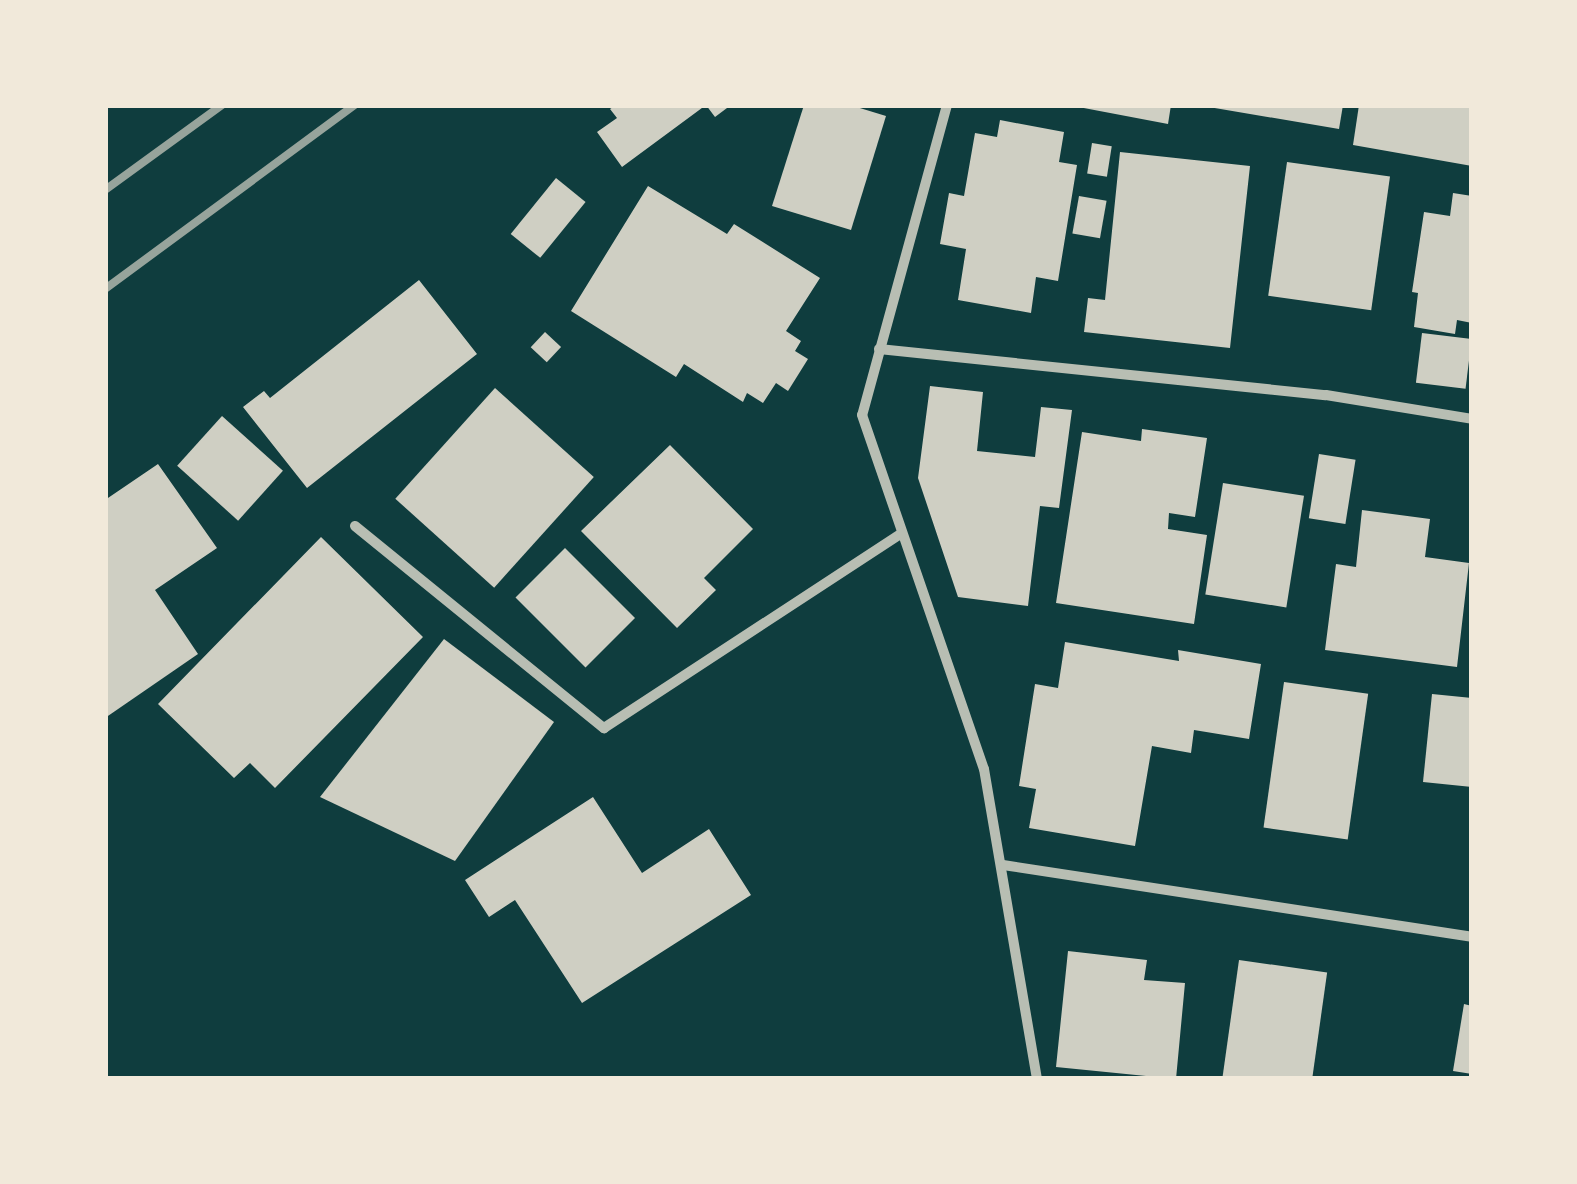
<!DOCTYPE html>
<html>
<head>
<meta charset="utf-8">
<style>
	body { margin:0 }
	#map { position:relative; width:1577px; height:1184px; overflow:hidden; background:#0f3d3e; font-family:"Golos Text",sans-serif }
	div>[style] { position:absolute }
	.building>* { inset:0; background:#cfcfc3; transform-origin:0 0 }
	.minor>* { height:10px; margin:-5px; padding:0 5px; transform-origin:5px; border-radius:5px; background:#b8beb3 }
	.rail>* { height:8px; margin:-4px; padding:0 4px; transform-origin:4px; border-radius:4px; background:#97a49c }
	span { translate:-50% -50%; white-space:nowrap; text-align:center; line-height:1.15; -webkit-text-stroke:8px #f1e9da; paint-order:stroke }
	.frame { position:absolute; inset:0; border:108px solid #f1e9da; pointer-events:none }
</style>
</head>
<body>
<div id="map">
	<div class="building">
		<i style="clip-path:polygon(616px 105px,731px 105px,715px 117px,706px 105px,622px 167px,597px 132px,617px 118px,610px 109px)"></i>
		<i style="clip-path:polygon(804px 105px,850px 105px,886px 116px,851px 230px,772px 206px)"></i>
		<i style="clip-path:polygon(1068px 105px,1171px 105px,1168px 124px)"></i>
		<i style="clip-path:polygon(1197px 105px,1343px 105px,1339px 129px)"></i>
		<i style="clip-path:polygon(1359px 105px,1472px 105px,1472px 166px,1353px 145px)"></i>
		<i style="clip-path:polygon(1000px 120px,1064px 132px,1059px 162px,1077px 165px,1058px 281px,1036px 277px,1031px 313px,958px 300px,966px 249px,940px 244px,949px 193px,964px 196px,975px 133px,997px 137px)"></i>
		<i style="left:1092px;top:143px;width:20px;height:31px;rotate:9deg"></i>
		<i style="clip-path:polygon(1120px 152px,1250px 166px,1230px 348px,1084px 332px,1088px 298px,1105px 300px)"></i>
		<i style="left:1287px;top:162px;width:104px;height:135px;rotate:8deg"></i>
		<i style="left:556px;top:178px;width:38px;height:72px;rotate:39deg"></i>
		<i style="clip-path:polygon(648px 186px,727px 234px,734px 224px,820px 278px,786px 331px,801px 341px,795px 351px,808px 359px,788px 391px,776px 383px,763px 403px,747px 393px,743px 402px,684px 364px,676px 377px,571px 311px)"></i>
		<i style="clip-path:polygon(1453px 193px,1472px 196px,1472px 323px,1457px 320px,1455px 334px,1414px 327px,1418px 293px,1412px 292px,1424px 212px,1450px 216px)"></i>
		<i style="left:1079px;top:196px;width:28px;height:38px;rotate:10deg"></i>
		<i style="clip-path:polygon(419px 280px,477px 354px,307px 488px,243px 407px,264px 391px,270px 398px)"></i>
		<i style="left:545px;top:332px;width:22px;height:21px;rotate:43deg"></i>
		<i style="left:1422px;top:333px;width:50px;height:50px;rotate:7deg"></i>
		<i style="clip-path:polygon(930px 386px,983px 392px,977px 451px,1035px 457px,1041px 407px,1072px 410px,1059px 508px,1040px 506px,1028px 606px,958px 597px,918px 478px)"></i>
		<i style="left:495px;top:388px;width:133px;height:149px;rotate:42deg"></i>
		<i style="left:222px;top:416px;width:82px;height:67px;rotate:42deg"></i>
		<i style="clip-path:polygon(1142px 429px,1207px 438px,1195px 517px,1169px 513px,1168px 529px,1207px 535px,1194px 624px,1056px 603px,1082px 432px,1141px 441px)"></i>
		<i style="clip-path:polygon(670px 445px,753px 529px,704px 578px,716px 590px,677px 628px,581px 531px)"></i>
		<i style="left:1319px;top:454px;width:37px;height:65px;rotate:9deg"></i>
		<i style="clip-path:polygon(158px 464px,217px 548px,155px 590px,198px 654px,105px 718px,105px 500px)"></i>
		<i style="left:1223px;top:483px;width:82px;height:113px;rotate:9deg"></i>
		<i style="clip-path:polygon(1362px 510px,1430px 519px,1425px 557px,1469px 563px,1457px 667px,1325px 650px,1336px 564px,1356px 567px)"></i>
		<i style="clip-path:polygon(321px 537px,423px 637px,275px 788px,250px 763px,234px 778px,158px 704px)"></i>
		<i style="left:565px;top:548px;width:99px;height:70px;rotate:45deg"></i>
		<i style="clip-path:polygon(444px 639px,554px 722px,455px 861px,320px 797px)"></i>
		<i style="clip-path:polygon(1065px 642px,1179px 661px,1178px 650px,1261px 664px,1249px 739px,1194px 730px,1191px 753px,1152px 746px,1135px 846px,1029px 828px,1036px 789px,1019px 786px,1035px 684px,1058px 688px)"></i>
		<i style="left:1284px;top:682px;width:85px;height:147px;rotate:8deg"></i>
		<i style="clip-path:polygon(1432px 694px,1472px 698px,1472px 787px,1423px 782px)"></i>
		<i style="clip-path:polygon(593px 797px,642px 873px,709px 829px,751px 895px,582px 1003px,515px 900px,489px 917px,465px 880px)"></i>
		<i style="clip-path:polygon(1068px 951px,1147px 960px,1144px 980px,1185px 983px,1176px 1079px,1056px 1067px)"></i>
		<i style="left:1239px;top:960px;width:89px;height:120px;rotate:8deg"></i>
		<i style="clip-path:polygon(1464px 1004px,1472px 1006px,1472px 1074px,1453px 1071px)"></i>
	</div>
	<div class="minor">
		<i style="left:947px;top:105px;width:321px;rotate:105.3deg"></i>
		<i style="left:862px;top:415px;width:374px;rotate:71deg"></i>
		<i style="left:984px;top:769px;width:314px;rotate:80.3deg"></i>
		<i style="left:879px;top:349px;width:449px;rotate:5.9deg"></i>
		<i style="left:1326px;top:395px;width:148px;rotate:9.3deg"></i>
		<i style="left:355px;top:526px;width:321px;rotate:39.1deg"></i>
		<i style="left:604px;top:728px;width:355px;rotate:-33.2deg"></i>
		<i style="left:1003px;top:865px;width:474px;rotate:8.7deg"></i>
	</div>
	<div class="rail">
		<i style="left:105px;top:190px;width:145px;rotate:-36deg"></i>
		<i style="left:105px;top:289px;width:310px;rotate:-36.4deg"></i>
	</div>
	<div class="frame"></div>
</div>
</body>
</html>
